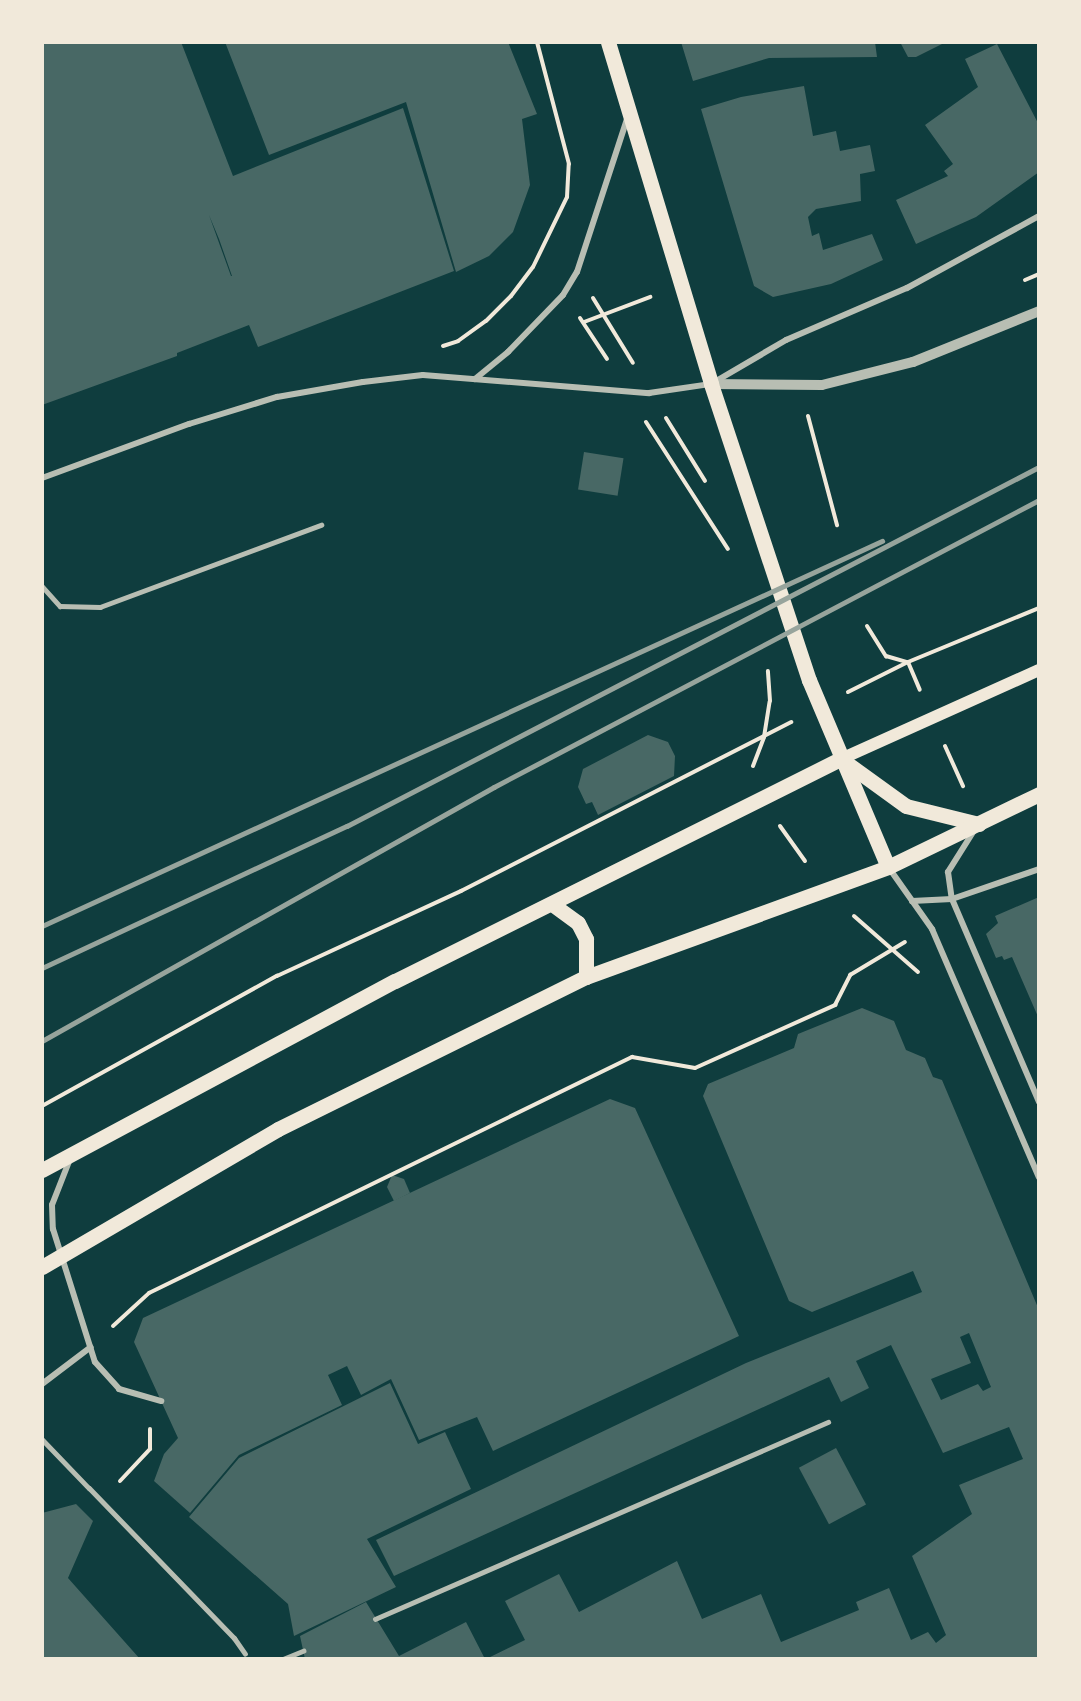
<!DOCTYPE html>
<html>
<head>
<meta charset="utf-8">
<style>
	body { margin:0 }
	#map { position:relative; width:1081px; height:1701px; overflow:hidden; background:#0f3d3e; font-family:Georgia,serif }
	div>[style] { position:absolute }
	.building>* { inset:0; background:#486865; transform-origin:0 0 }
	.path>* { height:4px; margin:-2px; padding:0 2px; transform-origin:2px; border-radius:2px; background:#f1e9da }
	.service>* { height:4.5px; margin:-2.25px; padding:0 2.25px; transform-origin:2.25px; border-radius:2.25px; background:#b8beb3 }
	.pedestrian>* { height:5px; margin:-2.5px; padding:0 2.5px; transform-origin:2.5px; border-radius:2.5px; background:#b8beb3 }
	.minor>* { height:6px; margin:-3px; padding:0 3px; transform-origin:3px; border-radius:3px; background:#b8beb3 }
	.tertiary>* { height:10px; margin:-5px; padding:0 5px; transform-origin:5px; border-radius:5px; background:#b8beb3 }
	.secondary>* { height:12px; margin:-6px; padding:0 6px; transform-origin:6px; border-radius:6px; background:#f1e9da }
	.primary>* { height:15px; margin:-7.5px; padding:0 7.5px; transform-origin:7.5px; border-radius:7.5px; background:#f1e9da }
	.rail>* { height:4.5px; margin:-2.25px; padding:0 2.25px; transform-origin:2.25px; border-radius:2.25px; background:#97a49c }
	span { translate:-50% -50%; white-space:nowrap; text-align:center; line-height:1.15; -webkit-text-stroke:4.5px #f1e9da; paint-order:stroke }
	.frame { position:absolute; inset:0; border:44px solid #f1e9da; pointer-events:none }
</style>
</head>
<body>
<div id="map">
	<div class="building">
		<i style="clip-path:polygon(evenodd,42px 42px,181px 42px,233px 176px,403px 108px,454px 271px,258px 347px,249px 325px,177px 353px,177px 356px,42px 405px,42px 42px,209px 215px,219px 239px,232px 276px,231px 276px,209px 215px)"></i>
		<i style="clip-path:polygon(225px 42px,508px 42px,537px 114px,522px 119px,530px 185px,513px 232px,489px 256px,456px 272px,406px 102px,269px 155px)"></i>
		<i style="clip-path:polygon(681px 42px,875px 42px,877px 57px,769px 58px,693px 81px)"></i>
		<i style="clip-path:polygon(900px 42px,946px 42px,916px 57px,908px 57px)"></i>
		<i style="clip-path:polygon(997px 44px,1039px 125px,1039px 172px,976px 217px,916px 244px,896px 200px,948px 176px,944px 171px,953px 164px,925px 125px,978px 87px,965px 59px)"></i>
		<i style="clip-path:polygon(804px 86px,813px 136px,836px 131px,840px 151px,870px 145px,875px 171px,860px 174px,861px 201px,816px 209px,808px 217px,812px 236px,819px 233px,823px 250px,872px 234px,883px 260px,831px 284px,773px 297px,754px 286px,701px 109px,741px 97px)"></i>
		<i style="left:584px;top:452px;width:40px;height:38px;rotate:9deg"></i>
		<i style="clip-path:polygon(648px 735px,668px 742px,675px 756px,674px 776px,598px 815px,592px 802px,586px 804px,578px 787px,583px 769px)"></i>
		<i style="clip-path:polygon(1039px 897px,1039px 1019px,1012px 957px,1004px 960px,1002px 956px,996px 958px,986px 934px,998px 923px,995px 916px)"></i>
		<i style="clip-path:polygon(evenodd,862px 1008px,894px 1021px,906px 1050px,925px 1058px,933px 1077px,942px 1080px,1039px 1310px,1039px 1659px,486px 1659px,525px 1640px,505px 1601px,559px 1574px,579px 1612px,677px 1561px,702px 1619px,761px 1594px,781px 1642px,859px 1610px,856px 1602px,889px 1588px,911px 1640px,928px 1632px,936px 1643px,946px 1635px,912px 1556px,972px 1514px,959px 1485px,1023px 1459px,1009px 1427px,943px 1453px,891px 1345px,856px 1361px,869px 1388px,841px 1402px,829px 1377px,394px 1576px,376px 1540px,746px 1363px,922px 1292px,913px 1271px,812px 1312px,789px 1301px,703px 1096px,708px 1084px,794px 1048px,798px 1034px,862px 1008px,969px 1333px,991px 1387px,983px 1391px,978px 1384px,941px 1400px,931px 1379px,971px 1363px,960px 1337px,969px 1333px)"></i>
		<i style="clip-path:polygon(610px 1099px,635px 1108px,739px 1336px,493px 1451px,477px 1417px,419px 1440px,391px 1379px,361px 1395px,347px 1366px,328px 1375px,342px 1405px,239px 1455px,190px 1513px,154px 1481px,164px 1454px,178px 1438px,134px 1342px,143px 1318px)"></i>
		<i style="clip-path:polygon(392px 1175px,404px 1179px,410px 1193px,394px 1201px,387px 1187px)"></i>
		<i style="clip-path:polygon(390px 1383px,418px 1444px,445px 1432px,471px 1489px,367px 1539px,396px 1587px,294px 1636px,288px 1604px,189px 1517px,239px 1458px)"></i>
		<i style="left:836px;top:1448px;width:64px;height:42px;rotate:62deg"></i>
		<i style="clip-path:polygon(76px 1504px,93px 1521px,68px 1578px,140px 1659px,42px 1659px,42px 1513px)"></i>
		<i style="clip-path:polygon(366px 1602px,399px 1656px,466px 1622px,485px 1659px,305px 1659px,300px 1636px)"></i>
	</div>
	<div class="path">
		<i style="left:1025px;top:280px;width:15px;rotate:-23deg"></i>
		<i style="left:593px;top:298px;width:76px;rotate:58.4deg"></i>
		<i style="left:580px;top:318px;width:49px;rotate:56.6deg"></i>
		<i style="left:584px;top:322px;width:71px;rotate:-20.7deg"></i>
		<i style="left:443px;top:346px;width:16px;rotate:-18deg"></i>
		<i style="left:458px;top:341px;width:34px;rotate:-36deg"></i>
		<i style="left:486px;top:321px;width:35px;rotate:-45deg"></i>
		<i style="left:511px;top:296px;width:36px;rotate:-53deg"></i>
		<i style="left:533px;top:267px;width:78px;rotate:-64.1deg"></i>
		<i style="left:567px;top:197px;width:33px;rotate:-87deg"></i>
		<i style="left:569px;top:164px;width:126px;rotate:-104.7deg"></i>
		<i style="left:808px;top:416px;width:113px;rotate:75.1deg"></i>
		<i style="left:666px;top:418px;width:74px;rotate:58.2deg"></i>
		<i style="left:646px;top:422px;width:151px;rotate:57.2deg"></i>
		<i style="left:867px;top:626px;width:36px;rotate:58deg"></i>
		<i style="left:886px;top:656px;width:22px;rotate:16deg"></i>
		<i style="left:908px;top:662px;width:30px;rotate:67deg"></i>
		<i style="left:848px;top:692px;width:67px;rotate:-26.6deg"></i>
		<i style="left:908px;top:662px;width:142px;rotate:-22.4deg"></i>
		<i style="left:945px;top:746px;width:44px;rotate:65.8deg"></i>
		<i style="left:753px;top:766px;width:31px;rotate:-69deg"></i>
		<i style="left:764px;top:737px;width:36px;rotate:-81deg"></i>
		<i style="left:770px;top:701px;width:30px;rotate:-94deg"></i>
		<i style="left:780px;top:826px;width:43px;rotate:54.5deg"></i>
		<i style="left:854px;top:916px;width:85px;rotate:41.2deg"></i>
		<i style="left:42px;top:1106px;width:269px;rotate:-29deg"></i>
		<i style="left:277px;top:976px;width:203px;rotate:-24.8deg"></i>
		<i style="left:461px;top:891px;width:371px;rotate:-27.1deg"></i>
		<i style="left:113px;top:1326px;width:49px;rotate:-42.5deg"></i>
		<i style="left:149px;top:1293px;width:538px;rotate:-26.04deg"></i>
		<i style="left:632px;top:1057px;width:64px;rotate:9.9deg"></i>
		<i style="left:695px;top:1068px;width:154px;rotate:-24.2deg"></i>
		<i style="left:835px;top:1005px;width:34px;rotate:-63deg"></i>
		<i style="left:850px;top:975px;width:64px;rotate:-31deg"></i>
		<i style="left:120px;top:1481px;width:44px;rotate:-46.8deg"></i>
		<i style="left:150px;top:1449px;width:20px;rotate:-90deg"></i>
	</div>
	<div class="service">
		<i style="left:42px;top:586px;width:27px;rotate:48deg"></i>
		<i style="left:60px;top:606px;width:40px;rotate:1.4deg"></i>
		<i style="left:100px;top:607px;width:236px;rotate:-20.4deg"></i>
		<i style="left:42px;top:1439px;width:68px;rotate:46.2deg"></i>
		<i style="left:375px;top:1619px;width:494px;rotate:-23.5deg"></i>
		<i style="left:283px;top:1659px;width:22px;rotate:-22deg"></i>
	</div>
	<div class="pedestrian">
		<i style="left:89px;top:1488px;width:209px;rotate:46deg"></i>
		<i style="left:234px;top:1638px;width:19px;rotate:55deg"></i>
	</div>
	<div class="minor">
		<i style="left:475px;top:379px;width:43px;rotate:-39.3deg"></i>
		<i style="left:508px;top:352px;width:79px;rotate:-46deg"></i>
		<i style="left:563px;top:295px;width:27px;rotate:-59deg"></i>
		<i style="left:577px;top:272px;width:161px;rotate:-71.9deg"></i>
		<i style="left:42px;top:478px;width:157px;rotate:-20.2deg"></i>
		<i style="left:189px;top:424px;width:92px;rotate:-17.1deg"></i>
		<i style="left:277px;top:397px;width:87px;rotate:-9.9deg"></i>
		<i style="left:363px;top:382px;width:60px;rotate:-6.7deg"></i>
		<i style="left:423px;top:375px;width:227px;rotate:4.6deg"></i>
		<i style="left:649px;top:393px;width:63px;rotate:-8.3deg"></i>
		<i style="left:711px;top:384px;width:87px;rotate:-30.4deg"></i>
		<i style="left:786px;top:340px;width:132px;rotate:-23.3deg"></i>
		<i style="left:907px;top:288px;width:150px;rotate:-28.6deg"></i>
		<i style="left:975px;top:829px;width:51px;rotate:122.1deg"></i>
		<i style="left:948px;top:872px;width:27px;rotate:82deg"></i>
		<i style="left:952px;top:899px;width:221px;rotate:66.8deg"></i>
		<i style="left:889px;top:868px;width:75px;rotate:54.8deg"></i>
		<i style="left:932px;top:929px;width:270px;rotate:66.7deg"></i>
		<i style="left:912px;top:901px;width:40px;rotate:-2.9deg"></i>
		<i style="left:952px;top:899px;width:92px;rotate:-19deg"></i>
		<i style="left:70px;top:1159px;width:49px;rotate:111.4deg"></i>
		<i style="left:52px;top:1205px;width:24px;rotate:88deg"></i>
		<i style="left:53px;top:1229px;width:139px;rotate:72.5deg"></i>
		<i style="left:95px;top:1362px;width:36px;rotate:48deg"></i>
		<i style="left:119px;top:1389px;width:44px;rotate:15.9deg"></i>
		<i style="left:42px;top:1384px;width:61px;rotate:-37.1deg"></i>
	</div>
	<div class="tertiary">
		<i style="left:711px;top:384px;width:111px;rotate:0.5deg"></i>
		<i style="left:822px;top:385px;width:94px;rotate:-14.2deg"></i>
		<i style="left:913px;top:362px;width:136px;rotate:-22deg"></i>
	</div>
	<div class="secondary">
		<i style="left:841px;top:759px;width:217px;rotate:-24.2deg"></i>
	</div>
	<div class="primary">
		<i style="left:608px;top:42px;width:357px;rotate:73.2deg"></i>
		<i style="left:711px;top:384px;width:312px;rotate:71.7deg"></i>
		<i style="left:809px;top:680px;width:203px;rotate:67.1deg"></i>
		<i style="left:841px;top:759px;width:80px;rotate:35.9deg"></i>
		<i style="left:906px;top:806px;width:75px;rotate:13.9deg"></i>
		<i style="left:552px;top:904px;width:32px;rotate:36deg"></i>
		<i style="left:578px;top:923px;width:18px;rotate:63deg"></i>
		<i style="left:586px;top:939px;width:38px;rotate:90deg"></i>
		<i style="left:42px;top:1170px;width:400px;rotate:-28.2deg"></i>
		<i style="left:395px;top:981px;width:498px;rotate:-26.5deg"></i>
		<i style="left:42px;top:1267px;width:273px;rotate:-30.3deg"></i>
		<i style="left:278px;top:1129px;width:343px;rotate:-26.3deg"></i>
		<i style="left:586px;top:977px;width:321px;rotate:-20deg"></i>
		<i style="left:888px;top:867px;width:168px;rotate:-25.8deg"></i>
	</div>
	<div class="rail">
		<i style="left:42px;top:926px;width:924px;rotate:-24.62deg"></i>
		<i style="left:42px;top:968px;width:336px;rotate:-25deg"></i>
		<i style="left:347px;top:826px;width:780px;rotate:-27.42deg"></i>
		<i style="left:42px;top:1041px;width:518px;rotate:-29.33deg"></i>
		<i style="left:494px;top:787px;width:616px;rotate:-27.77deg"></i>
	</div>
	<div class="frame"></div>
</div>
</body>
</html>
